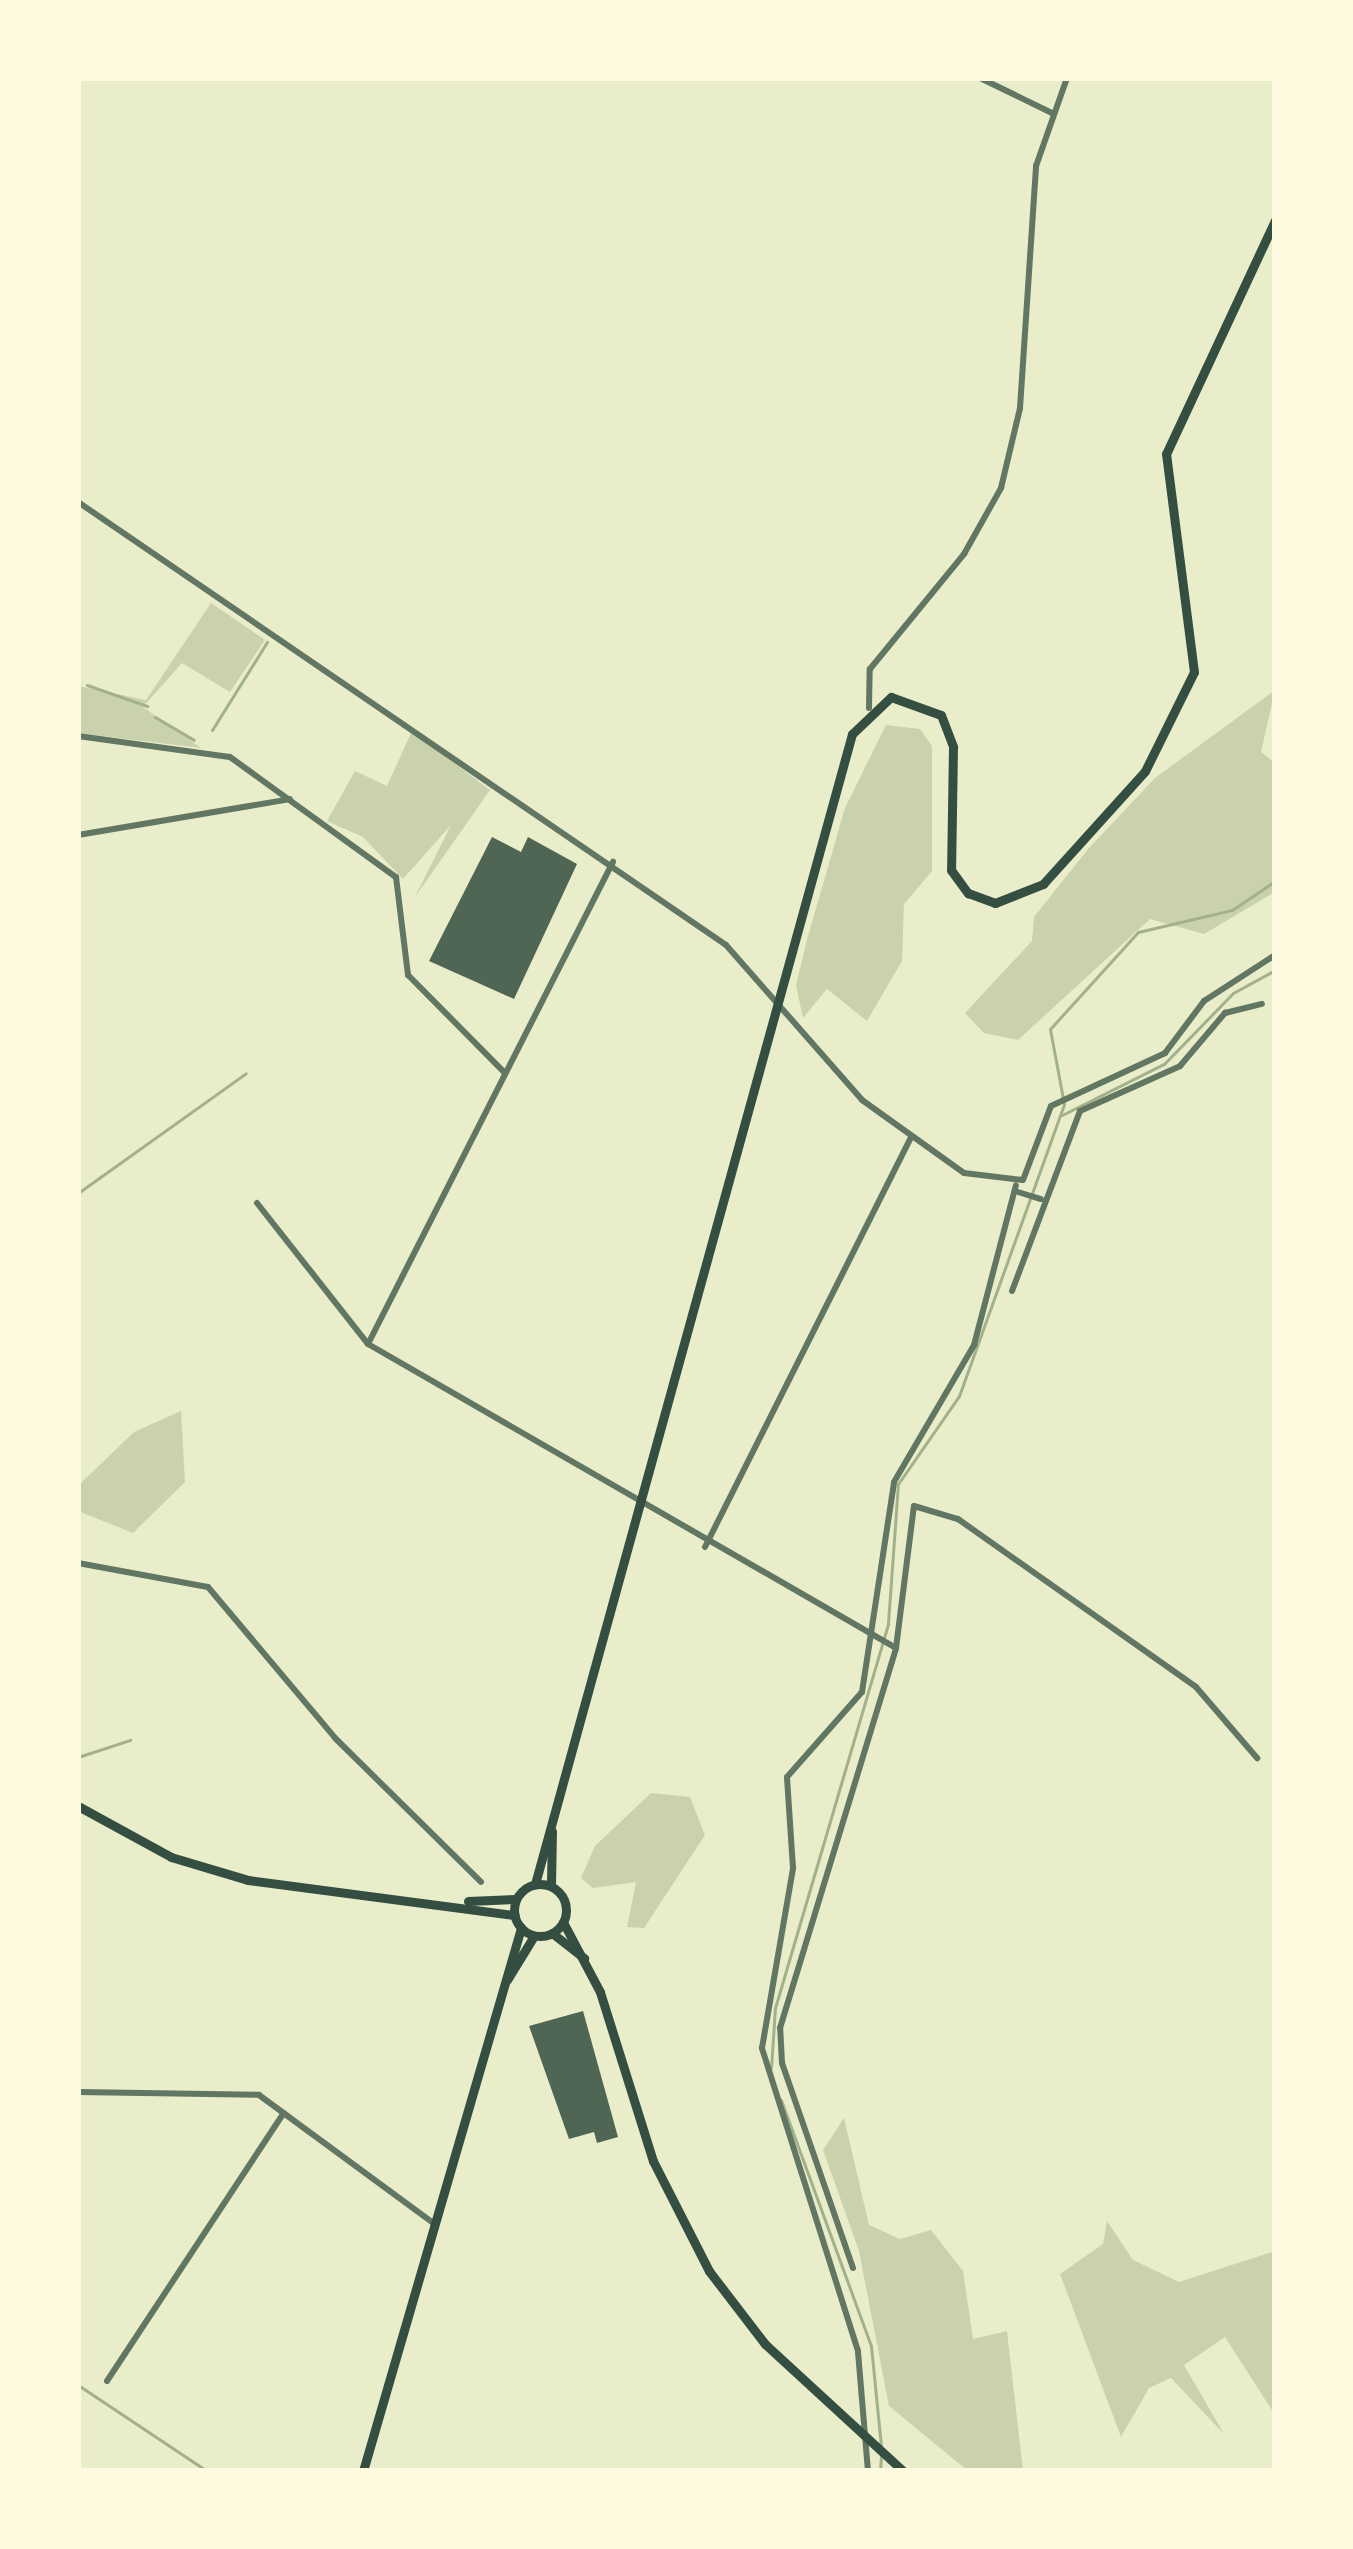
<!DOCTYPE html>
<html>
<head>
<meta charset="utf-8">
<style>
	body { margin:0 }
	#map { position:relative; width:1353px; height:2549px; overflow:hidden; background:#e9edc9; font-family:"Source Sans 3",sans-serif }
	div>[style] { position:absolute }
	.green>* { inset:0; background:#cad2ad }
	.stream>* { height:3px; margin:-1.5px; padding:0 1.5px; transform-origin:1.5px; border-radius:1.5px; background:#a3b18a }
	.building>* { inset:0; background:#4f6655 }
	.minor>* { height:6px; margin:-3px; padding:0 3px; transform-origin:3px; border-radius:3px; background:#617663 }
	.secondary>* { height:9px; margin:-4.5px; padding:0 4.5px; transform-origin:4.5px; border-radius:4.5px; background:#344e41 }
	.primary>* { height:9px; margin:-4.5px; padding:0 4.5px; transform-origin:4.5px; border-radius:4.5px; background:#344e41 }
	.primary>.ring { margin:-4.5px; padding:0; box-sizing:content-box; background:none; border:9px solid #344e41; border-radius:50% }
	span { translate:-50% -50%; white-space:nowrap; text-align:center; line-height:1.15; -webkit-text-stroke:10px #fefae0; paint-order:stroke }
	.frame { position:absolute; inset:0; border:81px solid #fefae0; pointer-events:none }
</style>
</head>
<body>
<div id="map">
	<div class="green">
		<i style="clip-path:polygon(211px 603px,265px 640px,230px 692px,182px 663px,143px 707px,201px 748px,78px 733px,78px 686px,146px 700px)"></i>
		<i style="clip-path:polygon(1275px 690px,1261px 752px,1275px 763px,1275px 892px,1204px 934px,1150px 919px,1018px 1040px,984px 1033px,965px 1013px,1032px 941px,1034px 917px,1089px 848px,1155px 778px)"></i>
		<i style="clip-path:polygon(886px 725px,920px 729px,932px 746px,932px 871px,904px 904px,902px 961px,867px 1021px,827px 989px,803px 1018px,796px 985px,808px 936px,845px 808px)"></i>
		<i style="clip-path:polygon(412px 731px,490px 790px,415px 897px,451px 825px,403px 879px,363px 837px,327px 821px,355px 771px,387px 786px)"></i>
		<i style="clip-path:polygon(181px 1411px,185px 1482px,133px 1533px,78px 1511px,81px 1483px,134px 1432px)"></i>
		<i style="clip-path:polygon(651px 1793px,690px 1797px,705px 1835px,644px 1928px,627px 1927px,636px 1882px,593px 1888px,581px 1878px,595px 1846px)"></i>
		<i style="clip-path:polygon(844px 2118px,869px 2225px,900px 2239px,931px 2230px,963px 2271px,973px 2339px,1007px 2331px,1023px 2471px,968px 2471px,889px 2406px,859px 2251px,823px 2150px)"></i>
		<i style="clip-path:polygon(1107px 2221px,1133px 2260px,1179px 2282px,1275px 2251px,1275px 2415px,1225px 2337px,1184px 2365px,1224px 2434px,1171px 2378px,1149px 2388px,1121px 2437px,1060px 2274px,1103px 2244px)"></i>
	</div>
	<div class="stream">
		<i style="left:87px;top:685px;width:64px;rotate:19.3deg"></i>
		<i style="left:155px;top:717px;width:45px;rotate:30.5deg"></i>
		<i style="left:212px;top:730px;width:104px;rotate:-58deg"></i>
		<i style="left:1062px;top:1115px;width:114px;rotate:-26.6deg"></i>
		<i style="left:1164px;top:1064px;width:99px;rotate:-45.8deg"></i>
		<i style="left:1233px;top:993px;width:48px;rotate:-28.7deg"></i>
		<i style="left:78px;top:1193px;width:206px;rotate:-35.5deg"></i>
		<i style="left:78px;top:1757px;width:55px;rotate:-18.1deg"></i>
		<i style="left:771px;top:2068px;width:60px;rotate:-86.2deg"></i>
		<i style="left:775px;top:2008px;width:401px;rotate:-73.6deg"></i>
		<i style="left:888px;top:1623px;width:139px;rotate:-85.9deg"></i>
		<i style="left:898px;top:1484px;width:107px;rotate:-55.3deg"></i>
		<i style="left:959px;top:1396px;width:310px;rotate:-70.2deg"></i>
		<i style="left:1064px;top:1104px;width:76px;rotate:-100.6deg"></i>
		<i style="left:1050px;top:1029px;width:131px;rotate:-47.8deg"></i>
		<i style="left:1138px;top:932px;width:97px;rotate:-13.2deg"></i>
		<i style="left:1232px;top:910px;width:52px;rotate:-34deg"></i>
		<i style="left:781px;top:2100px;width:262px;rotate:69.9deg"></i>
		<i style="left:871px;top:2346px;width:100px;rotate:84.3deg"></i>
		<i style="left:78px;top:2385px;width:155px;rotate:33.7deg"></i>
		<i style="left:880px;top:2471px;width:16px;rotate:-86deg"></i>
	</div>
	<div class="building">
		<i style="clip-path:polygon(492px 837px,521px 852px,528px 837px,577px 864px,514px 999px,429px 961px)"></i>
		<i style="clip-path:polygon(583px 2011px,618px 2137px,597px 2143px,594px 2132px,569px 2139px,529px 2026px)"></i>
	</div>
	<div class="minor">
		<i style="left:980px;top:78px;width:80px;rotate:25.9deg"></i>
		<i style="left:78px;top:502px;width:785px;rotate:34.36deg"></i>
		<i style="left:726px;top:945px;width:206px;rotate:48.7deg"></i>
		<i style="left:862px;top:1100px;width:125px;rotate:35.6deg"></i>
		<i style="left:964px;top:1173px;width:59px;rotate:6.8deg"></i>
		<i style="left:1023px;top:1180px;width:79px;rotate:-69.3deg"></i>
		<i style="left:1051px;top:1106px;width:126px;rotate:-24.9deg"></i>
		<i style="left:1165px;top:1053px;width:65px;rotate:-53.1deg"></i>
		<i style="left:1204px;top:1001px;width:85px;rotate:-32.9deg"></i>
		<i style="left:869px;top:708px;width:39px;rotate:-89deg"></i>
		<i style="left:870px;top:669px;width:149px;rotate:-50.7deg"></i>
		<i style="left:964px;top:554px;width:76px;rotate:-60.7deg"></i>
		<i style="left:1001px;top:488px;width:82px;rotate:-76.6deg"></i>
		<i style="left:1020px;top:408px;width:243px;rotate:-86.2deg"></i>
		<i style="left:1036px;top:166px;width:93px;rotate:-70.6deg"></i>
		<i style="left:78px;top:736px;width:153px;rotate:7.9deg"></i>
		<i style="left:230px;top:757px;width:205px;rotate:35.9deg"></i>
		<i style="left:396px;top:877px;width:99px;rotate:83deg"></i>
		<i style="left:408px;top:975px;width:138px;rotate:45.3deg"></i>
		<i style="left:78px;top:835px;width:215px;rotate:-9.6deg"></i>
		<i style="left:1018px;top:1192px;width:24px;rotate:17deg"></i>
		<i style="left:257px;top:1203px;width:179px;rotate:51.8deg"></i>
		<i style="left:368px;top:1344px;width:609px;rotate:29.93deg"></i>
		<i style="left:1012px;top:1291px;width:192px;rotate:-69.3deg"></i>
		<i style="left:1080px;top:1111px;width:110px;rotate:-24.2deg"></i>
		<i style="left:1180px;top:1066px;width:70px;rotate:-49.7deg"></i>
		<i style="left:1225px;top:1013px;width:38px;rotate:-14deg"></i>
		<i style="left:368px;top:1344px;width:541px;rotate:-63.06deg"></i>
		<i style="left:705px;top:1547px;width:459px;rotate:-63.3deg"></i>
		<i style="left:78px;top:1563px;width:132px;rotate:10.5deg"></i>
		<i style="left:208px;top:1587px;width:197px;rotate:49.9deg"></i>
		<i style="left:335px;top:1738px;width:205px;rotate:44.6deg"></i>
		<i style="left:78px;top:2092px;width:181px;rotate:0.9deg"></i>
		<i style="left:259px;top:2095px;width:216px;rotate:36.3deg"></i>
		<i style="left:853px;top:2268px;width:217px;rotate:-109.1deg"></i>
		<i style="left:782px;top:2063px;width:35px;rotate:-93deg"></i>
		<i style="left:780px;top:2028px;width:397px;rotate:-73deg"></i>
		<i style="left:896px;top:1648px;width:143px;rotate:-82.8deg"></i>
		<i style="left:914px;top:1506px;width:46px;rotate:16.5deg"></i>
		<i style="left:958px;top:1519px;width:291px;rotate:35.2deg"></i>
		<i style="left:1196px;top:1687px;width:94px;rotate:49.3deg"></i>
		<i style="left:107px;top:2381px;width:321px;rotate:-56.6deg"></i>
		<i style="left:868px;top:2471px;width:120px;rotate:-94.8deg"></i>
		<i style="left:858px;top:2351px;width:318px;rotate:-107.6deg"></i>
		<i style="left:762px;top:2048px;width:183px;rotate:-80.2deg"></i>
		<i style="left:793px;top:1868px;width:91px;rotate:-93.8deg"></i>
		<i style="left:787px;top:1777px;width:113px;rotate:-48.6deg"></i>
		<i style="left:862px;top:1692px;width:212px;rotate:-81.3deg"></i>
		<i style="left:894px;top:1482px;width:159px;rotate:-59.7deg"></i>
		<i style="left:974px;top:1345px;width:165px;rotate:-75.3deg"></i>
	</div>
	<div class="secondary">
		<i style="left:507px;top:1980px;width:52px;rotate:-58.5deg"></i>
		<i style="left:363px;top:2471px;width:566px;rotate:-73.78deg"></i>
	</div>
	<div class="primary">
		<i style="left:78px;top:1806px;width:106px;rotate:28.7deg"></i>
		<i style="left:171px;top:1857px;width:80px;rotate:16.6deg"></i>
		<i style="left:248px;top:1880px;width:269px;rotate:7.5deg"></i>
		<i class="ring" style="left:514px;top:1884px;width:43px;height:43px"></i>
		<i style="left:535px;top:1884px;width:1193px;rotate:-74.59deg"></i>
		<i style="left:852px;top:734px;width:54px;rotate:-43.5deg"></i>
		<i style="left:891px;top:697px;width:53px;rotate:19.8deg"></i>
		<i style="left:941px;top:715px;width:34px;rotate:69deg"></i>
		<i style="left:953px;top:747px;width:123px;rotate:90.9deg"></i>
		<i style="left:951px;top:870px;width:29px;rotate:54deg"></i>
		<i style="left:968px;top:893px;width:29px;rotate:20deg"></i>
		<i style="left:995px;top:903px;width:52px;rotate:-21.6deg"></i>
		<i style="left:1043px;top:884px;width:152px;rotate:-47.9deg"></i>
		<i style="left:1145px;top:771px;width:110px;rotate:-63.7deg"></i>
		<i style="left:1194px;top:672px;width:220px;rotate:-97.3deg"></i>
		<i style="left:1166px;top:454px;width:258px;rotate:-65deg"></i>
		<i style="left:551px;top:1886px;width:55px;rotate:-89deg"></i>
		<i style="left:468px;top:1901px;width:48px;rotate:-2.4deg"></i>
		<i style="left:563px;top:1922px;width:79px;rotate:62.1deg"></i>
		<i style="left:600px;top:1992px;width:177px;rotate:72.6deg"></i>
		<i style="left:653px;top:2161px;width:123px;rotate:63deg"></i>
		<i style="left:709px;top:2271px;width:92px;rotate:52.5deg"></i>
		<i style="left:765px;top:2344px;width:188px;rotate:42.6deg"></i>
		<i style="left:552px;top:1933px;width:41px;rotate:38deg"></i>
	</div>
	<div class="frame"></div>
</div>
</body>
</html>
